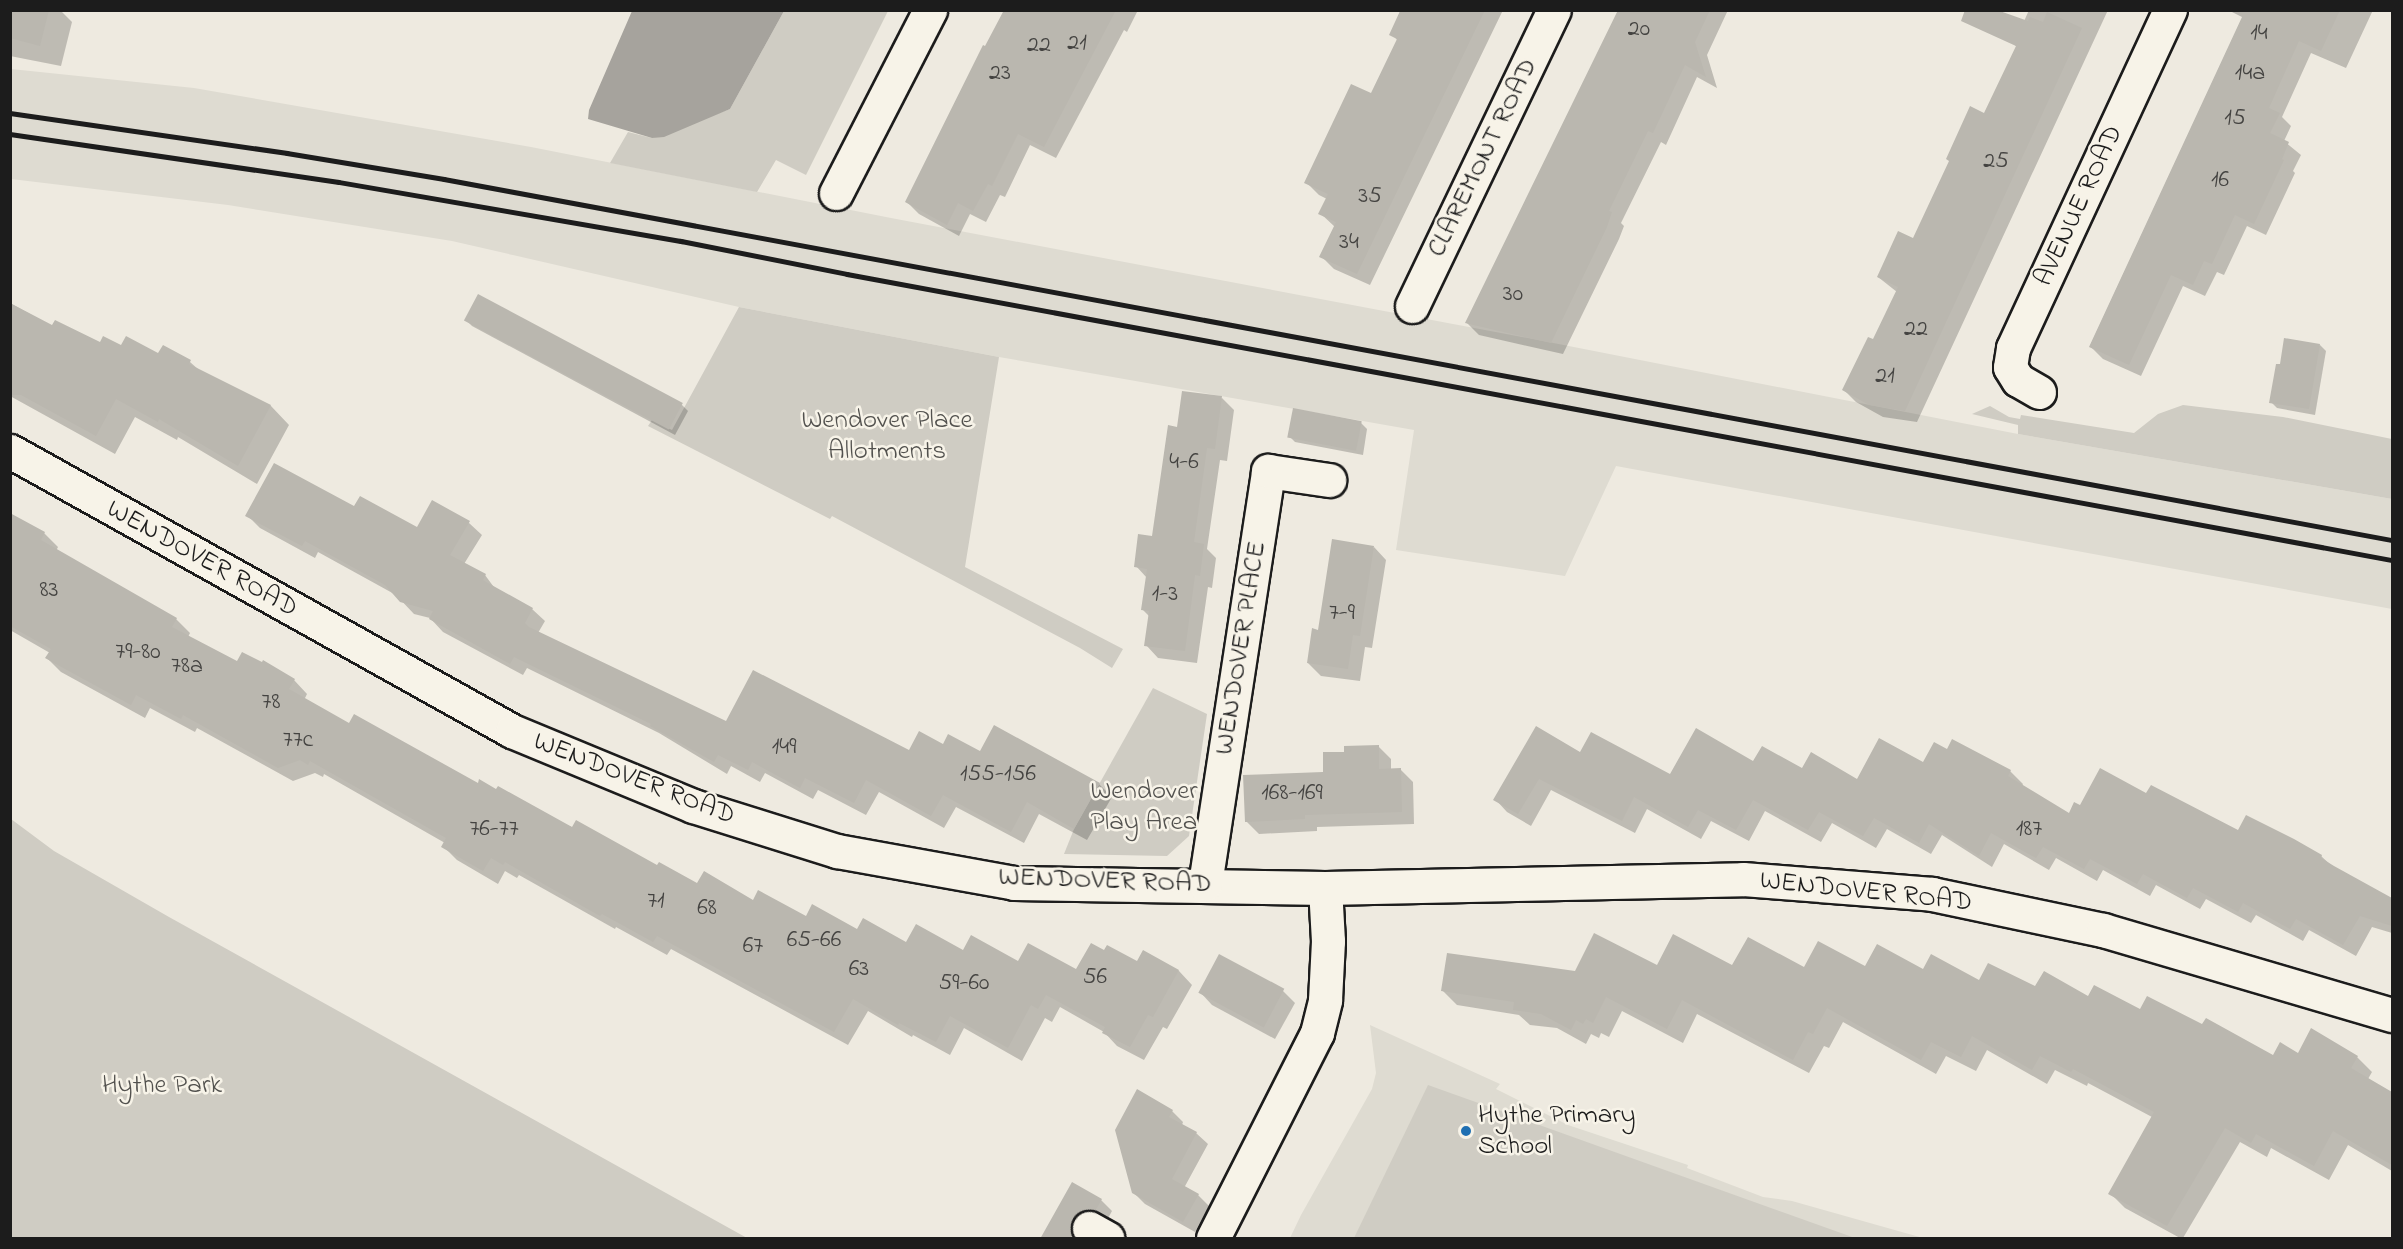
<!DOCTYPE html>
<html>
<head>
<meta charset="utf-8">
<style>
	body { margin:0 }
	#map { position:relative; width:2403px; height:1249px; overflow:hidden; background:#eeeae0; font-family:"Indie Flower",sans-serif }
	div>[style] { position:absolute }
	.built>* { inset:0; background:#dedbd1 }
	.green>* { inset:0; background:#cfccc3 }
	.water>* { inset:0; background:#a6a39d }
	.shadow>* { inset:0; background:#0003 }
	.building>* { inset:0; background:#bab7af; transform-origin:0 0 }
	.roads { filter:drop-shadow(2px 0 #1c1c1c) drop-shadow(-2px 0 #1c1c1c) drop-shadow(0 2px #1c1c1c) drop-shadow(0 -2px #1c1c1c) }
	.minor>* { height:33px; margin:-16.5px; padding:0 16.5px; transform-origin:16.5px; border-radius:16.5px; background:#f7f3e8 }
	.rail>* { height:4.5px; margin:-2.25px; padding:0 2.25px; transform-origin:2.25px; border-radius:2.25px; background:#1c1c1c }
	.dots>* { width:16px; height:16px; translate:-50% -50%; box-sizing:border-box; border:3px solid #f7f3e8; border-radius:50% }
	span { translate:-50% -50%; white-space:nowrap; text-align:center; line-height:1.15; -webkit-text-stroke:5px #f7f3e8; paint-order:stroke }
	.number-label { font-size:24px; color:#444341 }
	.number-label span { -webkit-text-stroke-width:0 }
	.street-label { font-size:27px; color:#1c1c1c }
	.park-label { font-size:27px; color:#52514e }
	.poi-label { font-size:27px; color:#1c1c1c }
	.left { translate:0 -50%; text-align:left }
	.frame { position:absolute; inset:0; border:12px solid #1c1c1c; pointer-events:none }
</style>
</head>
<body>
<div id="map">
	<div class="built">
		<i style="clip-path:polygon(11px 69px,194px 88px,531px 147px,891px 218px,1533px 339px,2018px 434px,2392px 499px,2392px 609px,1616px 466px,1565px 576px,1396px 550px,1414px 430px,999px 357px,739px 307px,452px 241px,228px 205px,11px 179px)"></i>
		<i style="clip-path:polygon(1370px 1025px,1500px 1084px,1496px 1089px,1568px 1125px,1688px 1165px,1687px 1168px,1763px 1197px,1792px 1201px,1923px 1238px,1290px 1238px,1301px 1215px,1372px 1089px,1376px 1073px)"></i>
	</div>
	<div class="green">
		<i style="clip-path:polygon(784px 11px,888px 11px,806px 175px,776px 160px,757px 192px,610px 163px,628px 132px,652px 138px,730px 109px)"></i>
		<i style="clip-path:polygon(739px 307px,999px 357px,965px 567px,1123px 649px,1112px 668px,1080px 648px,832px 516px,830px 519px,648px 426px,652px 420px,672px 430px)"></i>
		<i style="clip-path:polygon(2183px 405px,2283px 417px,2392px 439px,2392px 499px,2018px 434px,2018px 425px,1972px 414px,1990px 406px,2009px 417px,2020px 419px,2021px 415px,2134px 433px,2158px 414px)"></i>
		<i style="clip-path:polygon(1153px 688px,1207px 714px,1189px 836px,1167px 856px,1064px 854px,1074px 829px)"></i>
		<i style="clip-path:polygon(11px 819px,54px 851px,169px 917px,747px 1238px,11px 1238px)"></i>
		<i style="clip-path:polygon(1428px 1085px,1855px 1238px,1354px 1238px)"></i>
	</div>
	<div class="water">
		<i style="clip-path:polygon(632px 11px,632px 10px,784px 11px,730px 109px,664px 137px,652px 138px,588px 119px,589px 110px)"></i>
	</div>
	<div class="shadow">
		<i style="clip-path:polygon(10px 10px,60px 10px,72px 22px,61px 66px,10px 56px)"></i>
		<i style="clip-path:polygon(1006px 10px,1138px 10px,1127px 32px,1124px 30px,1056px 158px,1030px 145px,1005px 197px,1000px 195px,986px 222px,970px 214px,959px 236px,919px 214px,907px 202px)"></i>
		<i style="clip-path:polygon(1405px 10px,1503px 10px,1370px 285px,1334px 269px,1321px 256px,1335px 227px,1320px 213px,1327px 199px,1319px 195px,1306px 182px,1371px 95px,1398px 41px,1393px 35px)"></i>
		<i style="clip-path:polygon(1622px 10px,1728px 10px,1707px 55px,1717px 88px,1697px 77px,1666px 145px,1661px 142px,1621px 223px,1624px 226px,1619px 239px,1563px 354px,1479px 335px,1467px 323px)"></i>
		<i style="clip-path:polygon(2029px 10px,2108px 10px,1917px 422px,1883px 417px,1856px 402px,1844px 390px,1874px 341px,1897px 292px,1878px 277px,1914px 240px,1985px 115px,2017px 47px,2014px 44px)"></i>
		<i style="clip-path:polygon(2246px 10px,2373px 10px,2346px 68px,2311px 53px,2282px 117px,2291px 126px,2284px 141px,2301px 155px,2293px 171px,2295px 173px,2266px 235px,2247px 226px,2224px 275px,2217px 272px,2205px 296px,2183px 286px,2141px 376px,2103px 359px,2090px 346px)"></i>
		<i style="clip-path:polygon(10px 303px,53px 327px,100px 344px,190px 362px,199px 370px,271px 406px,289px 425px,257px 484px,178px 437px,177px 440px,135px 417px,115px 454px,10px 396px)"></i>
		<i style="clip-path:polygon(466px 320px,682px 405px,688px 411px,675px 435px,472px 326px)"></i>
		<i style="clip-path:polygon(2320px 345px,2326px 351px,2315px 415px,2277px 408px,2271px 402px,2281px 366px)"></i>
		<i style="clip-path:polygon(1222px 398px,1234px 410px,1227px 461px,1220px 460px,1207px 549px,1216px 558px,1212px 588px,1208px 587px,1197px 663px,1158px 658px,1146px 645px,1150px 617px,1143px 610px,1147px 578px,1136px 566px,1154px 538px,1178px 428px)"></i>
		<i style="clip-path:polygon(1361px 423px,1367px 429px,1363px 455px,1295px 442px,1289px 436px)"></i>
		<i style="clip-path:polygon(355px 508px,417px 529px,469px 523px,482px 535px,464px 564px,485px 575px,496px 590px,532px 609px,545px 621px,538px 633px,727px 723px,910px 752px,943px 746px,1099px 784px,1112px 797px,1087px 840px,1039px 814px,1024px 843px,956px 807px,944px 828px,879px 792px,866px 815px,818px 790px,813px 799px,765px 773px,760px 782px,731px 766px,727px 774px,659px 733px,527px 668px,523px 675px,443px 632px,430px 618px,414px 614px,396px 595px,318px 552px,315px 558px,260px 528px,247px 515px)"></i>
		<i style="clip-path:polygon(10px 514px,44px 533px,58px 547px,56px 551px,176px 619px,190px 633px,188px 637px,238px 663px,294px 680px,307px 694px,304px 700px,350px 725px,698px 885px,806px 918px,907px 944px,1019px 963px,1077px 971px,1105px 952px,1137px 963px,1143px 952px,1179px 971px,1192px 985px,1167px 1029px,1163px 1027px,1144px 1060px,1117px 1046px,1104px 1032px,1060px 1007px,1052px 1022px,1045px 1018px,1022px 1061px,964px 1028px,950px 1055px,913px 1035px,912px 1037px,868px 1011px,848px 1045px,671px 949px,667px 955px,616px 927px,615px 929px,519px 875px,517px 878px,505px 871px,498px 884px,457px 860px,443px 846px,445px 843px,324px 774px,323px 777px,315px 773px,293px 781px,197px 728px,195px 732px,150px 708px,145px 718px,61px 672px,47px 658px,50px 653px,10px 630px)"></i>
		<i style="clip-path:polygon(1374px 547px,1386px 560px,1372px 648px,1365px 647px,1360px 681px,1321px 676px,1308px 663px,1319px 631px)"></i>
		<i style="clip-path:polygon(1953px 741px,2010px 771px,2023px 784px,2022px 786px,2069px 815px,2080px 807px,2147px 795px,2239px 832px,2321px 856px,2333px 867px,2392px 900px,2392px 933px,2372px 927px,2356px 956px,2309px 930px,2303px 941px,2256px 915px,2251px 923px,2206px 899px,2200px 909px,2156px 885px,2150px 896px,2103px 870px,2097px 881px,2056px 858px,2049px 870px,2004px 844px,1992px 867px,1942px 835px,1931px 854px,1887px 829px,1876px 848px,1832px 823px,1821px 842px,1765px 811px,1749px 841px,1711px 821px,1701px 839px,1647px 809px,1635px 833px,1551px 790px,1531px 826px,1507px 812px,1495px 799px,1581px 754px,1670px 776px,1803px 770px,1857px 781px,1923px 764px,1948px 751px)"></i>
		<i style="clip-path:polygon(1378px 746px,1391px 759px,1391px 770px,1400px 769px,1413px 782px,1414px 824px,1317px 827px,1317px 831px,1259px 834px,1246px 821px,1325px 773px,1346px 753px)"></i>
		<i style="clip-path:polygon(1658px 967px,1865px 968px,1924px 972px,2089px 998px,2203px 1026px,2274px 1057px,2298px 1055px,2357px 1057px,2372px 1072px,2368px 1079px,2392px 1093px,2392px 1171px,2348px 1145px,2329px 1180px,2271px 1148px,2267px 1157px,2240px 1142px,2183px 1238px,2180px 1238px,2125px 1208px,2110px 1193px,2152px 1117px,2088px 1083px,2087px 1086px,2055px 1070px,2047px 1084px,1987px 1050px,1976px 1071px,1946px 1056px,1936px 1074px,1843px 1022px,1829px 1048px,1824px 1046px,1809px 1073px,1697px 1014px,1683px 1043px,1622px 1011px,1609px 1037px,1601px 1033px,1599px 1038px,1591px 1034px,1586px 1044px,1557px 1028px,1530px 1025px,1519px 1015px,1457px 1005px,1442px 990px,1576px 973px)"></i>
		<i style="clip-path:polygon(1283px 991px,1295px 1003px,1275px 1039px,1212px 1005px,1200px 992px)"></i>
		<i style="clip-path:polygon(1138px 1091px,1172px 1111px,1183px 1122px,1182px 1125px,1196px 1133px,1208px 1144px,1184px 1188px,1198px 1195px,1209px 1206px,1195px 1232px,1145px 1204px,1133px 1192px)"></i>
		<i style="clip-path:polygon(1073px 1184px,1101px 1200px,1112px 1211px,1106px 1222px,1082px 1238px,1043px 1238px)"></i>
	</div>
	<div class="building">
		<i style="clip-path:polygon(10px 10px,49px 10px,40px 46px,10px 38px)"></i>
		<i style="clip-path:polygon(1004px 10px,1116px 10px,1044px 147px,1018px 134px,992px 186px,988px 184px,973px 211px,958px 203px,947px 225px,905px 202px,983px 45px,985px 46px)"></i>
		<i style="clip-path:polygon(1485px 10px,1357px 274px,1319px 257px,1336px 222px,1318px 214px,1328px 194px,1304px 183px,1351px 84px,1371px 93px,1397px 39px,1389px 35px,1400px 11px)"></i>
		<i style="clip-path:polygon(1618px 10px,1710px 10px,1695px 42px,1706px 77px,1685px 65px,1653px 133px,1648px 131px,1609px 211px,1612px 212px,1607px 227px,1551px 343px,1465px 323px)"></i>
		<i style="clip-path:polygon(1965px 10px,1997px 10px,2028px 21px,2030px 17px,2043px 22px,2047px 12px,2082px 28px,1905px 411px,1869px 405px,1842px 390px,1868px 337px,1873px 339px,1898px 287px,1877px 277px,1898px 231px,1913px 238px,1949px 161px,1946px 159px,1970px 106px,1984px 113px,2016px 46px,1961px 21px)"></i>
		<i style="clip-path:polygon(2228px 10px,2340px 10px,2321px 51px,2299px 41px,2269px 108px,2280px 113px,2270px 133px,2289px 142px,2282px 159px,2284px 160px,2254px 224px,2235px 215px,2212px 264px,2204px 261px,2193px 285px,2171px 275px,2129px 365px,2089px 347px,2242px 17px)"></i>
		<i style="left:478px;top:294px;width:232px;height:30px;rotate:28deg"></i>
		<i style="clip-path:polygon(10px 303px,52px 325px,55px 320px,100px 342px,103px 336px,121px 345px,126px 336px,158px 353px,163px 345px,191px 360px,189px 364px,271px 405px,238px 466px,159px 419px,158px 422px,116px 399px,96px 436px,21px 395px,10px 395px)"></i>
		<i style="clip-path:polygon(2284px 338px,2320px 344px,2309px 409px,2269px 403px,2276px 364px,2280px 364px)"></i>
		<i style="clip-path:polygon(1182px 391px,1222px 396px,1215px 449px,1207px 448px,1194px 542px,1204px 544px,1200px 576px,1195px 575px,1185px 651px,1144px 646px,1149px 611px,1141px 610px,1147px 569px,1134px 567px,1138px 534px,1152px 536px,1168px 425px,1177px 427px)"></i>
		<i style="left:1293px;top:408px;width:70px;height:30px;rotate:11deg"></i>
		<i style="clip-path:polygon(274px 463px,354px 506px,360px 496px,417px 527px,432px 500px,450px 510px,470px 521px,450px 555px,486px 574px,483px 580px,488px 583px,533px 608px,525px 623px,529px 627px,726px 721px,753px 670px,909px 750px,919px 731px,943px 744px,948px 734px,980px 751px,994px 725px,1100px 783px,1074px 829px,1027px 802px,1011px 832px,943px 795px,931px 816px,866px 780px,854px 803px,805px 778px,800px 788px,752px 762px,748px 770px,718px 755px,714px 762px,650px 726px,651px 724px,514px 657px,510px 664px,429px 619px,433px 611px,400px 602px,385px 585px,305px 541px,302px 546px,245px 516px)"></i>
		<i style="clip-path:polygon(10px 513px,45px 532px,41px 540px,177px 618px,172px 627px,237px 661px,242px 652px,262px 662px,263px 660px,295px 679px,289px 689px,349px 723px,354px 714px,478px 783px,479px 779px,496px 789px,498px 786px,572px 827px,576px 820px,657px 865px,659px 862px,697px 883px,704px 871px,753px 900px,758px 890px,806px 916px,812px 904px,857px 929px,863px 918px,906px 942px,916px 924px,963px 950px,971px 935px,1018px 961px,1028px 943px,1076px 969px,1091px 943px,1104px 950px,1107px 945px,1137px 961px,1143px 950px,1179px 970px,1153px 1017px,1148px 1015px,1130px 1047px,1102px 1033px,1105px 1027px,1046px 995px,1038px 1009px,1031px 1005px,1008px 1048px,950px 1016px,936px 1042px,899px 1023px,898px 1025px,853px 999px,834px 1032px,657px 936px,653px 942px,602px 914px,600px 916px,505px 862px,503px 865px,491px 858px,483px 871px,441px 847px,446px 838px,310px 761px,308px 765px,300px 760px,278px 768px,183px 715px,181px 719px,136px 695px,131px 705px,45px 658px,51px 649px,10px 626px)"></i>
		<i style="clip-path:polygon(1332px 539px,1374px 546px,1360px 636px,1353px 635px,1348px 669px,1307px 663px,1312px 628px,1318px 630px)"></i>
		<i style="clip-path:polygon(1536px 726px,1580px 752px,1591px 732px,1670px 774px,1696px 728px,1753px 761px,1762px 746px,1802px 768px,1811px 752px,1857px 779px,1879px 738px,1923px 762px,1934px 742px,1947px 749px,1952px 739px,2011px 770px,2008px 776px,2069px 813px,2074px 802px,2080px 805px,2100px 768px,2146px 793px,2151px 785px,2238px 830px,2246px 815px,2294px 839px,2322px 855px,2321px 858px,2334px 866px,2392px 898px,2392px 926px,2360px 916px,2343px 945px,2296px 919px,2290px 929px,2243px 903px,2238px 912px,2193px 888px,2187px 898px,2143px 874px,2137px 884px,2090px 859px,2084px 869px,2043px 847px,2036px 858px,1991px 833px,1979px 856px,1929px 824px,1919px 843px,1874px 818px,1863px 836px,1819px 812px,1808px 830px,1753px 800px,1736px 830px,1698px 810px,1688px 827px,1634px 797px,1622px 821px,1539px 779px,1518px 814px,1493px 800px)"></i>
		<i style="clip-path:polygon(1379px 745px,1379px 769px,1401px 768px,1402px 812px,1305px 815px,1305px 819px,1245px 822px,1243px 775px,1323px 772px,1323px 752px,1344px 752px,1344px 746px)"></i>
		<i style="clip-path:polygon(1594px 933px,1657px 965px,1673px 934px,1732px 965px,1748px 937px,1804px 967px,1818px 941px,1865px 966px,1877px 944px,1923px 969px,1931px 954px,1979px 980px,1988px 963px,2035px 986px,2044px 971px,2088px 996px,2094px 985px,2140px 1009px,2147px 996px,2202px 1024px,2206px 1018px,2273px 1055px,2280px 1042px,2298px 1053px,2311px 1028px,2358px 1056px,2351px 1068px,2392px 1092px,2392px 1165px,2333px 1131px,2314px 1166px,2256px 1134px,2251px 1143px,2225px 1128px,2167px 1226px,2108px 1194px,2154px 1112px,2073px 1069px,2071px 1072px,2040px 1056px,2032px 1070px,1972px 1036px,1961px 1057px,1931px 1042px,1921px 1060px,1827px 1008px,1813px 1034px,1808px 1032px,1793px 1060px,1682px 1000px,1667px 1029px,1606px 997px,1593px 1023px,1586px 1019px,1583px 1024px,1576px 1020px,1571px 1030px,1541px 1014px,1513px 1010px,1514px 1002px,1441px 991px,1447px 953px,1575px 971px)"></i>
		<i style="left:1219px;top:954px;width:74px;height:44px;rotate:28deg"></i>
		<i style="clip-path:polygon(1137px 1089px,1173px 1110px,1169px 1117px,1197px 1132px,1172px 1179px,1199px 1194px,1183px 1222px,1132px 1193px,1115px 1130px)"></i>
		<i style="clip-path:polygon(1072px 1182px,1102px 1199px,1095px 1211px,1080px 1212px,1073px 1218px,1070px 1229px,1074px 1239px,1040px 1239px)"></i>
	</div>
	<div class="roads">
		<div class="minor">
			<i style="left:836px;top:193px;width:206px;rotate:-62.8deg"></i>
			<i style="left:1412px;top:306px;width:328px;rotate:-64.4deg"></i>
			<i style="left:2039px;top:392px;width:24px;rotate:-150deg"></i>
			<i style="left:2018px;top:380px;width:15px;rotate:-122deg"></i>
			<i style="left:2010px;top:367px;width:19px;rotate:-81deg"></i>
			<i style="left:2013px;top:348px;width:373px;rotate:-65.1deg"></i>
			<i style="left:10px;top:451px;width:575px;rotate:29.15deg"></i>
			<i style="left:512px;top:731px;width:196px;rotate:22.5deg"></i>
			<i style="left:693px;top:806px;width:151px;rotate:17.4deg"></i>
			<i style="left:837px;top:851px;width:180px;rotate:10.2deg"></i>
			<i style="left:1014px;top:883px;width:311px;rotate:0.9deg"></i>
			<i style="left:1325px;top:888px;width:418px;rotate:-1.2deg"></i>
			<i style="left:1743px;top:879px;width:190px;rotate:4.5deg"></i>
			<i style="left:1932px;top:894px;width:175px;rotate:11.9deg"></i>
			<i style="left:2103px;top:930px;width:301px;rotate:16.4deg"></i>
			<i style="left:1205px;top:884px;width:418px;rotate:-81.3deg"></i>
			<i style="left:1268px;top:471px;width:62px;rotate:8.4deg"></i>
			<i style="left:1089px;top:1228px;width:21px;rotate:29deg"></i>
			<i style="left:1213px;top:1238px;width:230px;rotate:-63.1deg"></i>
			<i style="left:1317px;top:1033px;width:34px;rotate:-76deg"></i>
			<i style="left:1325px;top:1000px;width:59px;rotate:-87.1deg"></i>
			<i style="left:1328px;top:941px;width:53px;rotate:-93.2deg"></i>
		</div>
	</div>
	<div class="rail">
		<i style="left:10px;top:113px;width:280px;rotate:8.2deg"></i>
		<i style="left:287px;top:153px;width:159px;rotate:9.4deg"></i>
		<i style="left:444px;top:179px;width:1981px;rotate:10.5deg"></i>
		<i style="left:10px;top:134px;width:332px;rotate:8.3deg"></i>
		<i style="left:339px;top:182px;width:347px;rotate:9.8deg"></i>
		<i style="left:681px;top:241px;width:169px;rotate:11.2deg"></i>
		<i style="left:847px;top:274px;width:1571px;rotate:10.49deg"></i>
	</div>
	<div class="dots">
		<i style="left:1466px;top:1131px;background:#1f6fb2"></i>
	</div>
	<div class="number-label">
		<span style="left:1639px;top:30px">20</span>
		<span style="left:2259px;top:34px">14</span>
		<span style="left:1077px;top:44px">21</span>
		<span style="left:1039px;top:46px">22</span>
		<span style="left:1000px;top:74px">23</span>
		<span style="left:2250px;top:74px">14a</span>
		<span style="left:2235px;top:119px">15</span>
		<span style="left:1996px;top:162px">25</span>
		<span style="left:2220px;top:181px">16</span>
		<span style="left:1370px;top:197px">35</span>
		<span style="left:1349px;top:243px">34</span>
		<span style="left:1513px;top:295px">30</span>
		<span style="left:1916px;top:330px">22</span>
		<span style="left:1885px;top:377px">21</span>
		<span style="left:1184px;top:463px">4-6</span>
		<span style="left:49px;top:591px">83</span>
		<span style="left:1165px;top:595px">1-3</span>
		<span style="left:1342px;top:614px">7-9</span>
		<span style="left:138px;top:653px">79-80</span>
		<span style="left:187px;top:667px">78a</span>
		<span style="left:271px;top:703px">78</span>
		<span style="left:298px;top:741px">77c</span>
		<span style="left:784px;top:748px">149</span>
		<span style="left:998px;top:775px">155-156</span>
		<span style="left:1292px;top:794px">168-169</span>
		<span style="left:494px;top:830px">76-77</span>
		<span style="left:2029px;top:830px">187</span>
		<span style="left:656px;top:902px">71</span>
		<span style="left:707px;top:909px">68</span>
		<span style="left:814px;top:941px">65-66</span>
		<span style="left:753px;top:947px">67</span>
		<span style="left:859px;top:970px">63</span>
		<span style="left:1095px;top:978px">56</span>
		<span style="left:964px;top:984px">59-60</span>
	</div>
	<div class="street-label">
		<span style="left:1483px;top:158px;rotate:-64deg">CLAREMONT ROAD</span>
		<span style="left:2079px;top:206px;rotate:-65deg">AVENUE ROAD</span>
		<span style="left:202px;top:559px;rotate:29deg">WENDOVER ROAD</span>
		<span style="left:1241px;top:648px;rotate:-81deg">WENDOVER PLACE</span>
		<span style="left:634px;top:779px;rotate:21deg">WENDOVER ROAD</span>
		<span style="left:1105px;top:881px;rotate:2deg">WENDOVER ROAD</span>
		<span style="left:1866px;top:892px;rotate:6deg">WENDOVER ROAD</span>
	</div>
	<div class="park-label">
		<span style="left:887px;top:436px">Wendover Place<br>Allotments</span>
		<span style="left:1144px;top:807px">Wendover<br>Play Area</span>
		<span style="left:162px;top:1086px">Hythe Park</span>
	</div>
	<div class="poi-label">
		<span class="left" style="left:1478px;top:1131px">Hythe Primary<br>School</span>
	</div>
	<div class="frame"></div>
</div>
</body>
</html>
